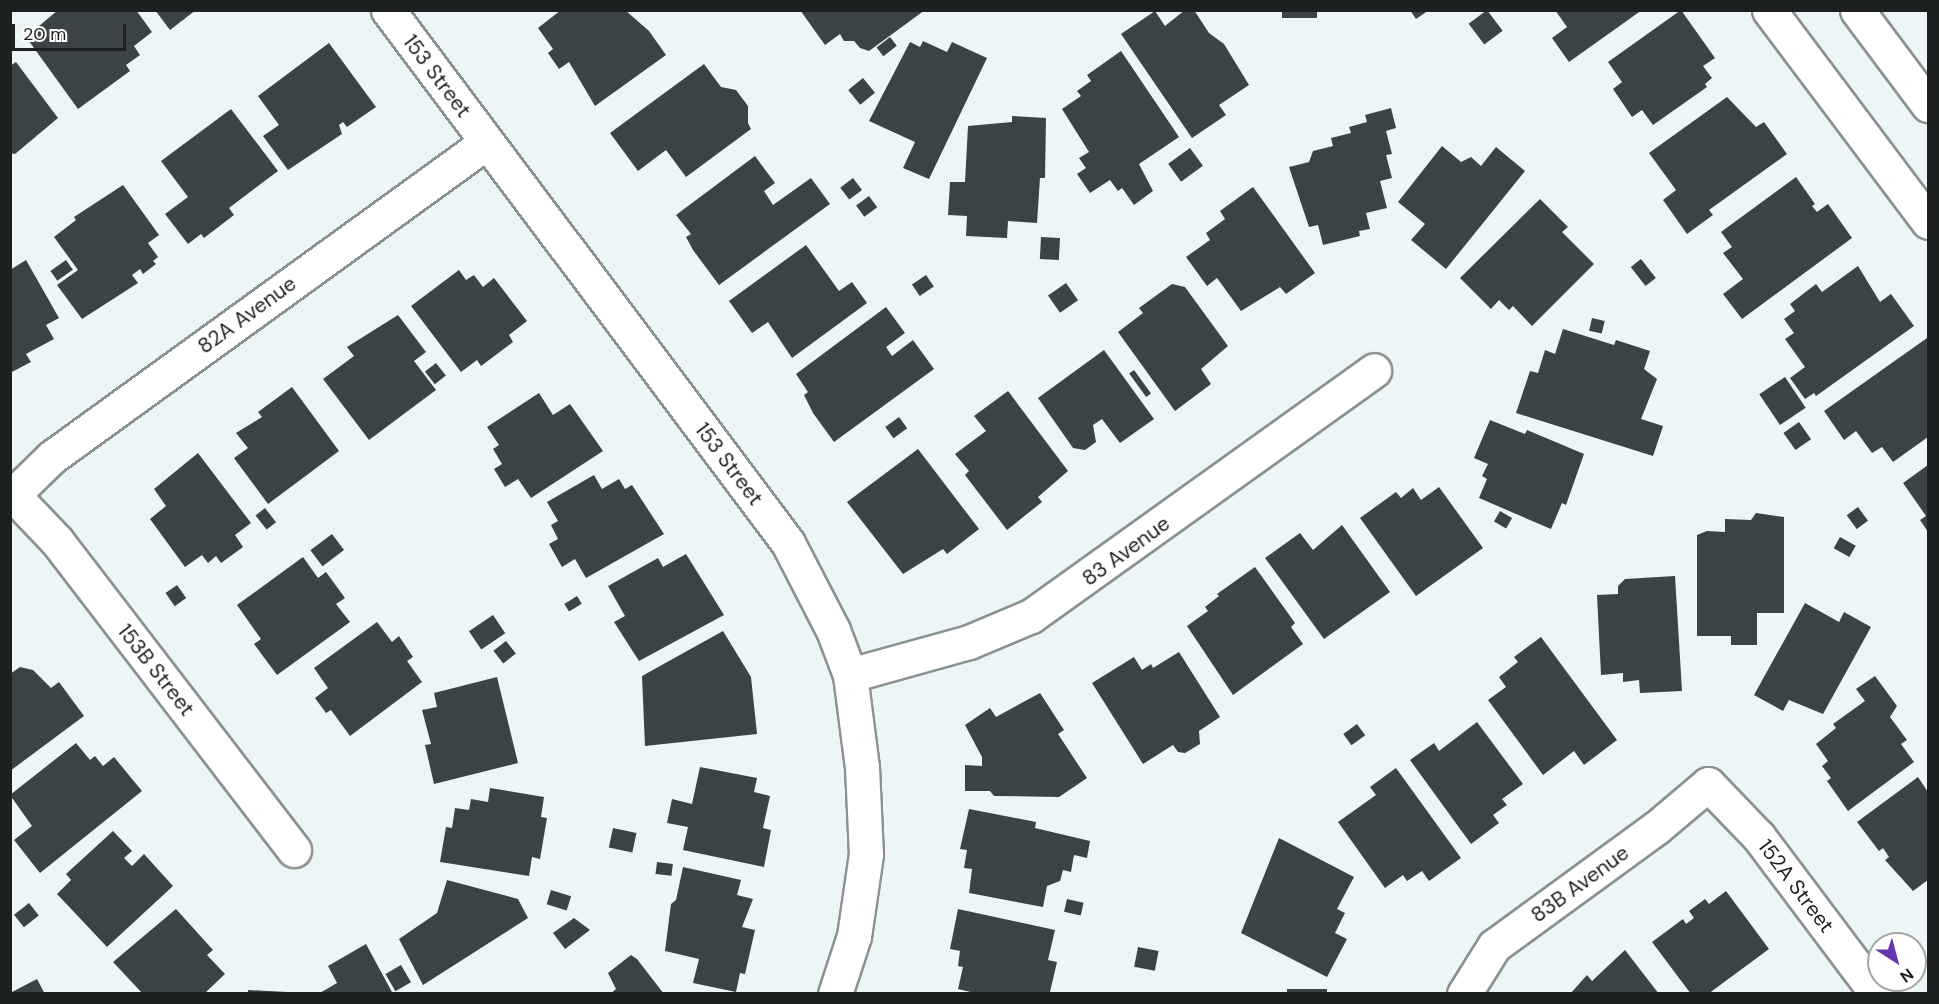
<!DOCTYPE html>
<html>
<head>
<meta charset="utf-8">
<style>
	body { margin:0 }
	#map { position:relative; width:1939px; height:1004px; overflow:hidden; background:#edf6f6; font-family:"DM Sans",sans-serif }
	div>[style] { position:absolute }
	.building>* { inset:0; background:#3c4345; transform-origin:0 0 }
	.roads { filter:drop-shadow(2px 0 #8a9292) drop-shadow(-2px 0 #8a9292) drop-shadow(0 2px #8a9292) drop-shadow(0 -2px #8a9292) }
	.minor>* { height:33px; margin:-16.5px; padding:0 16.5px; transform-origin:16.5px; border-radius:16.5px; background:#fff }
	.secondary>* { height:33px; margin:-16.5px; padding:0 16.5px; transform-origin:16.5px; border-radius:16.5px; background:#fff }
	span { translate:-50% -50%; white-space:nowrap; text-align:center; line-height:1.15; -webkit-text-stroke:6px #fff; paint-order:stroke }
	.street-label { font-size:21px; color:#1d2020 }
	.frame { position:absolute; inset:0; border:12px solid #1d2020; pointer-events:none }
	.north { position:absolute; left:1867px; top:932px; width:60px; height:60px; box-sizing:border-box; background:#fff; border:2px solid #a5a6a6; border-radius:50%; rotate:144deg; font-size:16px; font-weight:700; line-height:24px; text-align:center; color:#1d2020 }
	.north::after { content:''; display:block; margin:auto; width:21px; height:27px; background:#6437af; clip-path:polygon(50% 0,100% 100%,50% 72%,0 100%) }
	.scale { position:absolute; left:12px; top:24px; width:114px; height:27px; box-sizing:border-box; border:3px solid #1d2020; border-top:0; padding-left:8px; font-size:18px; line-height:21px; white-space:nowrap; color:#1d2020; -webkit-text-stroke:4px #fff; paint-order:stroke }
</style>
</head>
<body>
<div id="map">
	<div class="building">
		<i style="clip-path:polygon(58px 10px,136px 10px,152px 32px,134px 46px,140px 55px,126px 65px,130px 71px,78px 109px,26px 37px)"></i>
		<i style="clip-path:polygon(155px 10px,196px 10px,170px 30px)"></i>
		<i style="clip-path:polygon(561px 10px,625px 10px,649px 31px,666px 55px,595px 106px,569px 62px,559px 69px,548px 53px,553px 49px,538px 28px)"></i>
		<i style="clip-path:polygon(800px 10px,925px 10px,869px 51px,860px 48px,854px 41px,844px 41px,840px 34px,825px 45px)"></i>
		<i style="clip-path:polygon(1185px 10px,1194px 10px,1209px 33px,1224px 44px,1249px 85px,1219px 105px,1226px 115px,1192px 138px,1121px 34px,1155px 11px,1165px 26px)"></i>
		<i style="left:1282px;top:10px;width:35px;height:8px"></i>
		<i style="clip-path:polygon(1410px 10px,1429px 10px,1416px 19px)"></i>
		<i style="left:1487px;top:10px;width:26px;height:23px;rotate:53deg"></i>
		<i style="clip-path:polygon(1555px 10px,1642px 10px,1569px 62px,1552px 38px,1567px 27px)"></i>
		<i style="clip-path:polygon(1681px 10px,1715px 58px,1703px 66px,1712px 78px,1705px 84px,1707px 87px,1653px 125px,1642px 110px,1632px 117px,1613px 89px,1622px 82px,1608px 62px)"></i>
		<i style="left:890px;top:37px;width:11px;height:17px;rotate:52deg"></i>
		<i style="clip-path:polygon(923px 41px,947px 52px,952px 42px,987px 58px,929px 179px,903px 168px,915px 142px,869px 121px,910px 42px,920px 47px)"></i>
		<i style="clip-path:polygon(329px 43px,376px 107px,347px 127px,343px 122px,339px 125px,342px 134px,288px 170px,263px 136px,279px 125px,258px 96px)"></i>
		<i style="clip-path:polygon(1121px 51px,1179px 137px,1139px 164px,1153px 191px,1134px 205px,1122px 188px,1118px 191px,1110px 180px,1090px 193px,1077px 174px,1086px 168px,1079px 158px,1089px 152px,1062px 109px,1081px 96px,1077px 91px,1091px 81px,1087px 75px)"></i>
		<i style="clip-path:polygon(16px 62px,58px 118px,15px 154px,10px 153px,10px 66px)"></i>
		<i style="clip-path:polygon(704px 64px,721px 87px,736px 90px,748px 106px,748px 123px,751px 129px,686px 177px,666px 150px,638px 171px,610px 133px)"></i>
		<i style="left:863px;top:78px;width:19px;height:19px;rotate:51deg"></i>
		<i style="clip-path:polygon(1727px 97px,1756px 127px,1764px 122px,1787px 154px,1709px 210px,1713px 215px,1687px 234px,1663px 200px,1676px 190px,1649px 153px)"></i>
		<i style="clip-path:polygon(1391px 108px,1396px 128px,1386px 131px,1392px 154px,1386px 155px,1392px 178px,1380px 181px,1387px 208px,1366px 213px,1370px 229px,1359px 231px,1360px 236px,1323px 245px,1318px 225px,1309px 227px,1289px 167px,1309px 162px,1313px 151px,1333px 146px,1331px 138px,1351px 133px,1349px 127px,1367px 122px,1365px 115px)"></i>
		<i style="clip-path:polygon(231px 109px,278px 171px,229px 208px,234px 215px,204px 238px,201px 234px,188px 244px,165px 214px,188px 197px,161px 161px)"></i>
		<i style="clip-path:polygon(1012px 116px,1046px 118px,1045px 178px,1040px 178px,1037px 223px,1008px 221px,1007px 238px,966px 236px,967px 216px,948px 215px,950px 182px,965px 182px,968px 126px,1012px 122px)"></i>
		<i style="clip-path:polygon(1442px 146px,1461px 162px,1471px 157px,1481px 166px,1496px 147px,1525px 171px,1446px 269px,1411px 240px,1425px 224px,1398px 202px)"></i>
		<i style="left:1190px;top:148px;width:22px;height:27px;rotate:54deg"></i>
		<i style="clip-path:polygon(755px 156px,775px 183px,764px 191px,773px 205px,811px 178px,830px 204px,719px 285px,693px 250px,686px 237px,691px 234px,676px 215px)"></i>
		<i style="clip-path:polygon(1796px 177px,1815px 204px,1812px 206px,1817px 212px,1828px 204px,1852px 238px,1742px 319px,1723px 294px,1743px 279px,1723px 253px,1732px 247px,1721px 232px)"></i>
		<i style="left:853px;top:178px;width:15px;height:16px;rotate:53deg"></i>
		<i style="clip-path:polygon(123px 185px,159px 235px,148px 243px,158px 257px,153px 261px,156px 264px,143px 274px,140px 269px,132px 275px,138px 283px,82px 319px,57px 285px,78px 270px,54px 237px,76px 220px,74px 217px)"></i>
		<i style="clip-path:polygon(1253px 187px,1315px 273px,1286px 294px,1280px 287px,1241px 311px,1217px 278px,1207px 286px,1186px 257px,1210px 240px,1206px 233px,1225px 219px,1220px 211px)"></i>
		<i style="left:869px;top:196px;width:14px;height:16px;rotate:54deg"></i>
		<i style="clip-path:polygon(1540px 199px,1568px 227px,1562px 232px,1594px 264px,1532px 326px,1513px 306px,1509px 310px,1499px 300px,1491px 309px,1460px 278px)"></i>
		<i style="left:1041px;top:237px;width:19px;height:22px;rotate:3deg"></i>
		<i style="clip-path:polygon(806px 245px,839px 291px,852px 282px,867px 303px,792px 358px,768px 322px,752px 333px,729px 301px)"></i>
		<i style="left:1641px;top:259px;width:24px;height:13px;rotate:52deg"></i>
		<i style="clip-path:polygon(26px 260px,59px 318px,46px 325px,54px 339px,26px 354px,31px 362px,10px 373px,10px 270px)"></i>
		<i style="left:66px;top:260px;width:12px;height:19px;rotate:55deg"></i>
		<i style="clip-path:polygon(1858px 266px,1880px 302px,1891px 294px,1914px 326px,1816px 396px,1814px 393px,1805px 399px,1790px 378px,1805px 367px,1785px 339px,1794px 333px,1784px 319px,1795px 311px,1790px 304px,1816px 284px,1822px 292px)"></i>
		<i style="clip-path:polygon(459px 270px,466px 280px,474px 275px,483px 287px,494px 278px,527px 321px,509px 335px,513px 342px,481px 366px,477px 360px,461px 372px,411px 306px)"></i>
		<i style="left:926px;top:275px;width:14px;height:17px;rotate:56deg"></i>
		<i style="left:1066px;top:283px;width:21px;height:22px;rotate:55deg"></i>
		<i style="clip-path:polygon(1172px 284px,1185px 287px,1228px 346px,1201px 369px,1211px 384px,1175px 411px,1118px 332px,1143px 313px,1139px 308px)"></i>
		<i style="clip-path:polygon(886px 307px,905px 333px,886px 347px,892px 356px,913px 340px,934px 369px,834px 442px,813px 413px,804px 395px,808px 392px,796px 374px)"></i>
		<i style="clip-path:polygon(398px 315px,426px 352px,414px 361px,436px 390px,369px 440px,323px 379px,354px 356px,347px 347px)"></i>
		<i style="left:1592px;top:318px;width:13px;height:13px;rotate:13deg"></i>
		<i style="clip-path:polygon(1563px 329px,1614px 345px,1616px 340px,1650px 351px,1644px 369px,1657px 379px,1641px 419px,1663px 426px,1653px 456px,1516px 413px,1530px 371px,1538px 373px,1545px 350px,1555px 354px)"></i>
		<i style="clip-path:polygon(1927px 338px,1928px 437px,1893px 462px,1882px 447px,1872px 453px,1856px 431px,1844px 440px,1824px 411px)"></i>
		<i style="clip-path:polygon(1104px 350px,1154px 419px,1120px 443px,1102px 419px,1093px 425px,1096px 442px,1085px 450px,1073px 448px,1038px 398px)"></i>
		<i style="left:436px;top:363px;width:16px;height:14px;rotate:52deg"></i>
		<i style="left:1134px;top:370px;width:29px;height:6px;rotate:54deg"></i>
		<i style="left:1785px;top:377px;width:37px;height:31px;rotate:56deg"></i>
		<i style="clip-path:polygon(292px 387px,339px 451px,268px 504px,234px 458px,248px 448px,236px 433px,262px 417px,258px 412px)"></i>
		<i style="clip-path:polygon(1008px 391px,1068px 471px,1038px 497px,1042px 502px,1007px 530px,965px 475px,969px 471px,955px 454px,986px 431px,974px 416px)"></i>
		<i style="clip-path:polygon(539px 393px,553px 415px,570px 404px,603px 451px,531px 498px,518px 479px,505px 487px,494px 469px,502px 464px,493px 449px,499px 445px,487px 427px)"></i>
		<i style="left:899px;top:417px;width:14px;height:17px;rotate:54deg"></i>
		<i style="clip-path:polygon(1490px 420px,1525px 434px,1527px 430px,1584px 454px,1566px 505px,1562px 503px,1551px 529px,1479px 498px,1487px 479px,1482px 476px,1488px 464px,1474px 458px)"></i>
		<i style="left:1799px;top:422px;width:21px;height:19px;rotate:55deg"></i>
		<i style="clip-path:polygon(918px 449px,979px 529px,947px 554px,943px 549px,903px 574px,847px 502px)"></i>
		<i style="clip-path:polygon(198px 453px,251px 523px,235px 535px,243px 547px,221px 563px,216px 556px,208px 563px,202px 555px,185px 567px,150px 519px,166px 506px,154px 489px)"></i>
		<i style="clip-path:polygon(1928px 465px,1928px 532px,1920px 520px,1926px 516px,1903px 483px)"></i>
		<i style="clip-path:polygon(594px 475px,602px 489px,619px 479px,625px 489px,632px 485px,664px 534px,586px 578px,575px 559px,562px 567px,549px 544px,558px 539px,551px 525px,558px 521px,547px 502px)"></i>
		<i style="clip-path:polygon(1439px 487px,1483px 548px,1416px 596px,1360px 518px,1396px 492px,1401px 498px,1413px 488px,1421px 500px)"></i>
		<i style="left:1858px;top:507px;width:17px;height:14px;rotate:54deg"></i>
		<i style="left:265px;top:508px;width:18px;height:12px;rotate:52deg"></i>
		<i style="left:1500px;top:511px;width:14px;height:12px;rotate:30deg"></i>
		<i style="clip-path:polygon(1756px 513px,1784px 517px,1784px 613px,1757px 613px,1757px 645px,1731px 645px,1731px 636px,1697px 636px,1697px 535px,1707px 531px,1725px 532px,1725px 519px,1751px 520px)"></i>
		<i style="clip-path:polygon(1342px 525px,1390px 592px,1324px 639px,1265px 558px,1300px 533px,1313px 550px)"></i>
		<i style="left:332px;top:534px;width:20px;height:27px;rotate:53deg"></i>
		<i style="left:1840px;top:537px;width:18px;height:13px;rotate:29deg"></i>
		<i style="clip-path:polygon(686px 554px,724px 615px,639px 661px,614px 622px,625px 616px,608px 586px,658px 558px,663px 567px)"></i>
		<i style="clip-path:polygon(303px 557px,318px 578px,326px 572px,345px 598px,336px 604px,350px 622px,277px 675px,254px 644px,261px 639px,237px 605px)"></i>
		<i style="clip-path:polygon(1255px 567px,1295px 623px,1291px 627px,1303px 644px,1233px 695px,1187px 626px,1208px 611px,1205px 607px,1219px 596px,1217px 594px)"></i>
		<i style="clip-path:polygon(1675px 576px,1682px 691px,1640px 693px,1639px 680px,1623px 682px,1623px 673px,1601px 675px,1597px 595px,1618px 594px,1618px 586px,1625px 579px)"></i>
		<i style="left:177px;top:585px;width:16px;height:14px;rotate:55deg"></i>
		<i style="left:577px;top:596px;width:9px;height:15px;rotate:58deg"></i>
		<i style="clip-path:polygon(1805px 603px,1839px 622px,1844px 612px,1871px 627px,1823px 714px,1789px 700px,1783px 711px,1754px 695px)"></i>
		<i style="left:493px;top:615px;width:22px;height:29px;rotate:56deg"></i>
		<i style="clip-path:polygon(377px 622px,392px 642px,399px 636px,413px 657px,407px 661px,422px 682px,350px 736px,331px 710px,326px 713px,315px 698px,328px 688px,314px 668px)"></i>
		<i style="clip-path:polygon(723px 631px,751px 677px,757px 734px,645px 746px,642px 676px)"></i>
		<i style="clip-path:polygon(1541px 637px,1617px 740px,1584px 765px,1574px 751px,1543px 775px,1488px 700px,1506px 687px,1499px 677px,1518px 662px,1514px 657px)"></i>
		<i style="left:506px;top:641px;width:16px;height:16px;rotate:52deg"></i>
		<i style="clip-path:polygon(1179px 652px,1220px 717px,1199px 731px,1200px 744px,1185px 753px,1178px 752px,1173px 745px,1143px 764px,1092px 683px,1134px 657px,1142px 670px,1151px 664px,1153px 668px)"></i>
		<i style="clip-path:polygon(20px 667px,33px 670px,51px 688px,59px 682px,84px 716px,10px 771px,10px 674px)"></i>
		<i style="clip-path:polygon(1875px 676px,1897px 706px,1890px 717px,1907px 740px,1901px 744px,1914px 762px,1848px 811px,1827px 781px,1831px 778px,1822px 766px,1828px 761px,1816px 744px,1836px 728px,1833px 724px,1865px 701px,1856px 689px)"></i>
		<i style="clip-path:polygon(497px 677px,518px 763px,434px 784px,425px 745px,431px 744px,422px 710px,437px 707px,434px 693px)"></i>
		<i style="clip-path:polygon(1040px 693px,1064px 730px,1058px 734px,1087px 778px,1059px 797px,994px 796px,990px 791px,965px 791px,965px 765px,982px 766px,982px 757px,965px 725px,990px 708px,996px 717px)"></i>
		<i style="clip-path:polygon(1477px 722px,1523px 784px,1502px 799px,1507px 805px,1493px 815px,1499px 823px,1471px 844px,1410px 760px,1434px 743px,1439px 751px)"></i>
		<i style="left:1357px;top:724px;width:14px;height:17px;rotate:54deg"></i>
		<i style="clip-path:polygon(76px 743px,90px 760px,95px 756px,103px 766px,114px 757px,142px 791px,40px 873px,14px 840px,32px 826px,10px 795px)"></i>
		<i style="clip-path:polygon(700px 767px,757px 778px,754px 792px,770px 796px,763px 828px,771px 830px,764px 867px,683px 850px,688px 827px,667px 823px,672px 799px,692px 804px)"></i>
		<i style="clip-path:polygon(1396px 768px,1461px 858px,1429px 881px,1422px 871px,1407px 881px,1403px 875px,1385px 888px,1338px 822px,1376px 795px,1370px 787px)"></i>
		<i style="clip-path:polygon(1918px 777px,1928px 792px,1928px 880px,1913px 891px,1885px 860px,1889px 857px,1883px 848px,1879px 851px,1857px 822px)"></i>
		<i style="clip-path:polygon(490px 788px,544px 797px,541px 817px,547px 818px,540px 859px,532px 857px,529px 876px,440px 862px,446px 827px,452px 828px,455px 808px,469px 810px,471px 799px,488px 802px)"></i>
		<i style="clip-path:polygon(969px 809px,1036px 822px,1035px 828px,1090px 841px,1087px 858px,1074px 855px,1071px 872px,1063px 870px,1060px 881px,1047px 886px,1043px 907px,969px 893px,972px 869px,964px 868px,967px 850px,960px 849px)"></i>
		<i style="left:613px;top:828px;width:24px;height:20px;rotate:12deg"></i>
		<i style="clip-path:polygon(113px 831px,132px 851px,124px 858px,132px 866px,144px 854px,173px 886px,107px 947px,57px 894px,71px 880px,66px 874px)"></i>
		<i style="clip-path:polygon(1279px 838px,1354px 877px,1337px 909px,1345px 913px,1335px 933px,1347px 939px,1327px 977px,1241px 933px)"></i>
		<i style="left:657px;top:862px;width:16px;height:12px;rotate:7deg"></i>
		<i style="clip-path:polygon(683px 867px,741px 880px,737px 895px,753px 899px,742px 927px,755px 930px,745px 974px,740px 973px,736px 992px,693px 983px,699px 959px,665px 951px,671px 904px,676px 900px)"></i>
		<i style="clip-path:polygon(447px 880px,518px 899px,528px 918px,423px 985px,399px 939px,437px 913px)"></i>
		<i style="left:551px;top:890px;width:21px;height:15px;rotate:17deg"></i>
		<i style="clip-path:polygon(1726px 891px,1769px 949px,1708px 994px,1691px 994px,1652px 942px,1683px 919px,1686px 924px,1694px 918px,1689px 911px,1705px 899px,1709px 904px)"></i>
		<i style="left:1067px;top:899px;width:17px;height:13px;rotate:13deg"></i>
		<i style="left:29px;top:903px;width:16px;height:19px;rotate:52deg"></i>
		<i style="clip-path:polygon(176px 909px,213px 950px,207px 955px,225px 974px,204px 994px,143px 994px,113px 962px)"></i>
		<i style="clip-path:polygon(958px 909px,1055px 930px,1048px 960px,1057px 962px,1050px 992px,979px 994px,958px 989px,963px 967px,958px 966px,960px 951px,950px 949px)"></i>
		<i style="clip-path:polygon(574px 918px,590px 930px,565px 949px,553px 933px)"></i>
		<i style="clip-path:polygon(366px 944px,393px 994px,318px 994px,337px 983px,328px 966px)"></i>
		<i style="left:1138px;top:947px;width:21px;height:20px;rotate:11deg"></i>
		<i style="clip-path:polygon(1625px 950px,1659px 994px,1570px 994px,1587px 975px,1592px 981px)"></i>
		<i style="clip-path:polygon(631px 955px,637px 959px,664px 994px,610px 994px,616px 989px,608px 973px)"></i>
		<i style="left:401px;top:965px;width:20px;height:18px;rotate:60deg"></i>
		<i style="clip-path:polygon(37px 979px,45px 994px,10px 994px,10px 993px)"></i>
		<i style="left:1287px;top:989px;width:40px;height:5px"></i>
		<i style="clip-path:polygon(248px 990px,287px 992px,287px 994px,248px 994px)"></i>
	</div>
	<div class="roads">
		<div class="minor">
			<i style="left:388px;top:10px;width:666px;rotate:53.11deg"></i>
			<i style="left:788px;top:543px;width:98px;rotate:62.7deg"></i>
			<i style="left:833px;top:630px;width:48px;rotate:69.3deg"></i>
			<i style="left:850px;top:675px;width:93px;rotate:82.6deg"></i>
			<i style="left:862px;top:767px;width:87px;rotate:87.4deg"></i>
			<i style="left:866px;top:854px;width:83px;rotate:98.3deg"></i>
			<i style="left:854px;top:936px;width:61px;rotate:108.1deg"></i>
			<i style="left:1769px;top:10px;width:265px;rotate:53.1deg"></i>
			<i style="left:850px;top:675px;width:123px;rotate:-15.5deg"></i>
			<i style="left:969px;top:642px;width:67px;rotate:-22.8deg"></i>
			<i style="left:1031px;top:616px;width:422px;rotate:-35.6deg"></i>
			<i style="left:294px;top:850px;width:389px;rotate:-127.5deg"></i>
			<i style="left:57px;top:541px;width:64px;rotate:-133.7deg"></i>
			<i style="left:13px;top:495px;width:54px;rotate:-44.3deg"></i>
			<i style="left:52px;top:457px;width:537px;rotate:-35.91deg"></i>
			<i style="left:1464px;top:994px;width:57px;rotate:-58deg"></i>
			<i style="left:1494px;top:946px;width:200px;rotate:-36.1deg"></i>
			<i style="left:1656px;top:828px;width:68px;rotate:-40.2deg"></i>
			<i style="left:1708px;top:784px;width:74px;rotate:46.1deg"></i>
			<i style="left:1759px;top:837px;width:196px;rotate:53.1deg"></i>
		</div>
		<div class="secondary">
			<i style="left:1857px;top:10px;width:119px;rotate:53.2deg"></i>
		</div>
	</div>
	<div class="street-label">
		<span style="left:437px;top:76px;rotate:53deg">153 Street</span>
		<span style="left:247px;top:315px;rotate:-36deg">82A Avenue</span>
		<span style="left:729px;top:464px;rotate:53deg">153 Street</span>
		<span style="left:1126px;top:551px;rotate:-36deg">83 Avenue</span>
		<span style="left:156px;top:670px;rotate:52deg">153B Street</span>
		<span style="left:1580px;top:884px;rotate:-36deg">83B Avenue</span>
		<span style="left:1796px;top:886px;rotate:53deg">152A Street</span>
	</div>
	<div class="frame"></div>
	<div class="north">N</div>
	<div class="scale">20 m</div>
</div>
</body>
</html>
